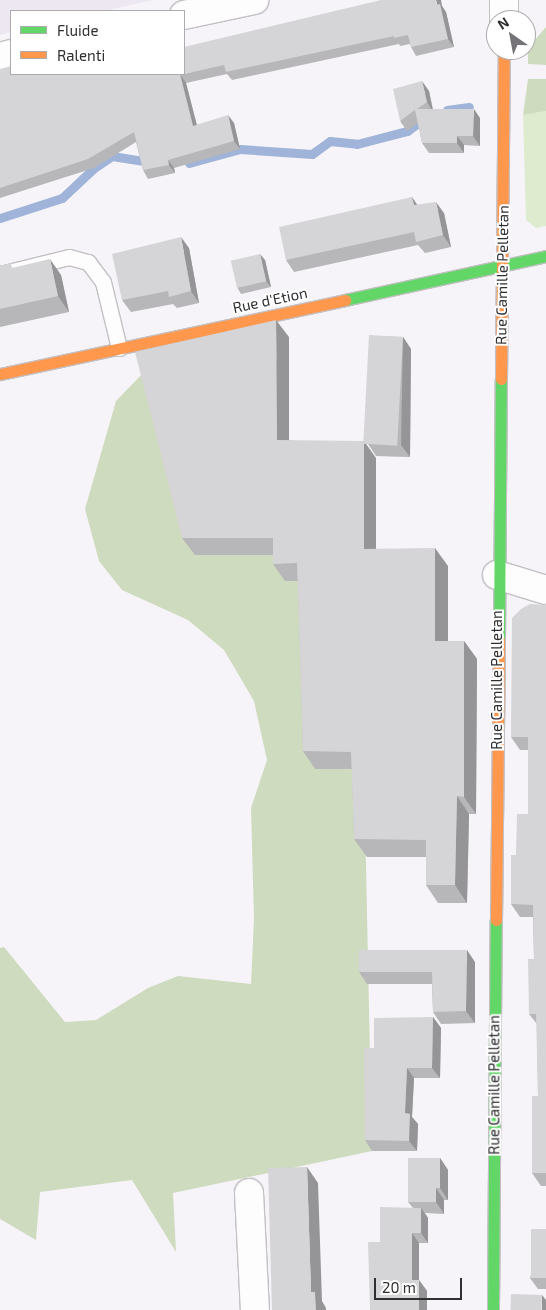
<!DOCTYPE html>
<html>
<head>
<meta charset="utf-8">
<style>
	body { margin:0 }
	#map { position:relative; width:546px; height:1310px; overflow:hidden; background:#f6f4f8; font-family:"Exo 2",sans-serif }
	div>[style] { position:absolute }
	.built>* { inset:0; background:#ece7f1 }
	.green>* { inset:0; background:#dfebcf }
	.forest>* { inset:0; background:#cedbbe }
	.stream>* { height:9px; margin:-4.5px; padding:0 4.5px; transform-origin:4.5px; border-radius:4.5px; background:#9fb4d8 }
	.roads { filter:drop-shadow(1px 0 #c2c0c3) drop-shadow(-1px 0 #c2c0c3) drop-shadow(0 1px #c2c0c3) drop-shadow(0 -1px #c2c0c3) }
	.lane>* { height:15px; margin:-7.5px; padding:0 7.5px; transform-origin:7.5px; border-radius:7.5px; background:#fefdfe }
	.street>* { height:28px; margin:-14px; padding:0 14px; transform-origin:14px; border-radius:14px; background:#fefdfe }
	.fast>* { height:11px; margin:-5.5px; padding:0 5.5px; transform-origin:5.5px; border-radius:5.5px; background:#63d668 }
	.slow>* { height:11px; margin:-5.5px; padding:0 5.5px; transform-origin:5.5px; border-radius:5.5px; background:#ff974d }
	.wall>* { inset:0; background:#b7b6b8 }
	.shaded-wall>* { inset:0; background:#959496 }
	.building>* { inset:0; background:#d5d4d6; transform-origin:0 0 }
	span { translate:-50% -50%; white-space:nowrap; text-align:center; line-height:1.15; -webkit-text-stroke:4px #fff; paint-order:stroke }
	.street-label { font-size:15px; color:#2f2e31 }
	.legend { position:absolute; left:10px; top:10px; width:175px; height:65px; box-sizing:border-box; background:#fff; border:1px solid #acabad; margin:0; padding:6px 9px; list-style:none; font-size:15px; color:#2f2e31 }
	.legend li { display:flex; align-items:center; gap:10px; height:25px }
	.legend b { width:25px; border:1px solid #acabad }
	.north { position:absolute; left:486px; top:10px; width:50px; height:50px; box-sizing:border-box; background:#fff; border:1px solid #acabad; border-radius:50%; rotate:327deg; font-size:14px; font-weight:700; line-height:20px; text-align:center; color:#2f2e31 }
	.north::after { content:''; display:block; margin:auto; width:18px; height:22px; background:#757377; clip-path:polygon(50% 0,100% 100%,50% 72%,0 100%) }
	.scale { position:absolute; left:374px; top:1278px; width:88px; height:22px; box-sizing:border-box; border:2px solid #2f2e31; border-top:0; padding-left:6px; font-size:15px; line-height:18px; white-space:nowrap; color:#2f2e31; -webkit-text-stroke:4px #fff; paint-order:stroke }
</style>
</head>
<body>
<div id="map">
	<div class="built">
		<i style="clip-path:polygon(0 0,153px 0,104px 11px,11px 11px,11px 32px,0 35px)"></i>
	</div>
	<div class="green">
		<i style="clip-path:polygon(546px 111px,546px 226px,536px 228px,526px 220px,523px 115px)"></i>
	</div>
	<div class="forest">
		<i style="clip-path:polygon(546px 27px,546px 111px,523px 115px,528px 79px,546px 79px,546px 65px,528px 64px,528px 48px)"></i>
		<i style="clip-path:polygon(147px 369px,285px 555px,310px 580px,364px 769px,372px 1151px,173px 1193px,176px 1252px,132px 1180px,40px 1192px,36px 1240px,0 1219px,0 948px,4px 947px,65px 1022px,96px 1020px,148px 988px,178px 976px,251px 984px,254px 919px,251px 808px,267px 760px,254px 701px,224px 650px,188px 620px,122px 590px,99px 561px,85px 509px,116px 401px)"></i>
	</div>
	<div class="stream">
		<i style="left:447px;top:110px;width:22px;rotate:-8deg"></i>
		<i style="left:189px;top:163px;width:53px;rotate:-15.4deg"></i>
		<i style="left:240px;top:149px;width:72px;rotate:4deg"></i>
		<i style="left:312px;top:154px;width:22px;rotate:-36deg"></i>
		<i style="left:330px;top:141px;width:27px;rotate:6deg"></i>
		<i style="left:357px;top:144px;width:52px;rotate:-14.6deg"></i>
		<i style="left:407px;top:131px;width:26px;rotate:-36deg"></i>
		<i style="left:0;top:218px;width:65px;rotate:-17.9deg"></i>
		<i style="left:62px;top:198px;width:44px;rotate:-43.2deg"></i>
		<i style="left:94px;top:168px;width:22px;rotate:-34deg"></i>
		<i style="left:112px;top:156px;width:39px;rotate:9deg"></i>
	</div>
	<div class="roads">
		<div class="lane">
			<i style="left:0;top:274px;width:71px;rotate:-13.8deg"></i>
			<i style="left:69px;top:257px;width:20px;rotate:15deg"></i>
			<i style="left:88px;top:262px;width:25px;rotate:53deg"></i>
			<i style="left:103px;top:282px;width:68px;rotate:76.4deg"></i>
		</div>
		<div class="street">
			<i style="left:504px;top:0;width:20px;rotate:90deg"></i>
			<i style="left:184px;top:15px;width:72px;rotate:-12.1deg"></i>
			<i style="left:0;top:57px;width:11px;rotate:-15deg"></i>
			<i style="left:497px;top:575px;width:51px;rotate:17deg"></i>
			<i style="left:249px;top:1193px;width:117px;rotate:87.1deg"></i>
		</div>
		<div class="fast">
			<i style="left:345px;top:300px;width:206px;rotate:-12.3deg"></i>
			<i style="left:499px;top:640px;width:261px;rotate:-89.6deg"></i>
			<i style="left:493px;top:1310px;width:390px;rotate:-89.6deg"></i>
		</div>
		<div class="slow">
			<i style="left:0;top:374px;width:353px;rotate:-12.1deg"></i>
			<i style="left:501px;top:379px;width:329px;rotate:-89.5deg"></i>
			<i style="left:496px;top:920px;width:280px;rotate:-89.4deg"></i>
		</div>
	</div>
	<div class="wall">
		<i style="clip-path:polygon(442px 6px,446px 12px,454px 47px,416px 56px,411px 47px,410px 44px,400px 46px,399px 44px,232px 80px,227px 74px,186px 83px,197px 125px,234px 123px,240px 149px,174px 168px,175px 173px,148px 179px,143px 170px,136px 142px,94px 168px,0 198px,0 69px,184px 74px)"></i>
		<i style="clip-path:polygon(429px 91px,433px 109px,480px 118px,480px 146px,464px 145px,464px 153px,429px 153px,422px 143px,418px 123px,407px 131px,400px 121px)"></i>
		<i style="clip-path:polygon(412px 197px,417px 205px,444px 213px,451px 247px,425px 253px,418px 245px,294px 272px,286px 260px)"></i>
		<i style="clip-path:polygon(189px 248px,199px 303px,177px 308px,173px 304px,131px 312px,122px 300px)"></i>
		<i style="clip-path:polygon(265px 260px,271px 287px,241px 294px,237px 287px)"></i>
		<i style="clip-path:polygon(0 266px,61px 275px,69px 312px,0 327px)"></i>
		<i style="clip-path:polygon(289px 337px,289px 440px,376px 458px,376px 549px,448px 566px,448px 641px,464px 641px,477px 659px,476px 814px,469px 814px,467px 903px,438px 903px,426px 885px,426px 857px,367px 857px,354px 839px,352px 769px,315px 769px,303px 751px,298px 581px,285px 581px,273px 564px,273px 555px,195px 555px,182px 538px)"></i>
		<i style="clip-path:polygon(403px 337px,411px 349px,410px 457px,376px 456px,368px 444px)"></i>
		<i style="clip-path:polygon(546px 605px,546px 1186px,541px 1186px,532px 1173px,538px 1096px,537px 1024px,529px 1014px,534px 959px,533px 917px,520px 917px,511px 904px,516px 855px,528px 814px,528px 750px,520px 750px,511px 737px)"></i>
		<i style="clip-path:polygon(475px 962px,475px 1023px,441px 1024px,433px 1012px,432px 984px,367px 984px,359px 972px)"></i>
		<i style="clip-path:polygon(433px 1017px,441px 1028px,440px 1078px,414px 1078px,412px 1117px,418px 1124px,417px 1151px,372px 1151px,365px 1140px,374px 1048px)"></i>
		<i style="clip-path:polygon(440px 1158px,448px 1170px,448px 1200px,444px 1200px,444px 1214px,425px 1213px,428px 1218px,428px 1243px,419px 1243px,419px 1280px,427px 1291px,427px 1310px,370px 1310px,380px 1242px,413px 1208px,408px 1202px)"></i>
		<i style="clip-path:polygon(546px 1229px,546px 1289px,538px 1289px,530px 1278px)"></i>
	</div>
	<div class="shaded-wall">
		<i style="clip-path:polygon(436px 0,441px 0,442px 6px,446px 12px,454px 47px,448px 39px)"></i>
		<i style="clip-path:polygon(180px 74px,186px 83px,199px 134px,193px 126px)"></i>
		<i style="clip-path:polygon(422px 81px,429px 91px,433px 112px,427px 102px)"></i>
		<i style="clip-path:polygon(474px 109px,480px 118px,480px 146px,473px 136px)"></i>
		<i style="clip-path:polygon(228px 115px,234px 123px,240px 149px,234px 141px)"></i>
		<i style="clip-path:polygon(457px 136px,464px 145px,464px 153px,457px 143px)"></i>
		<i style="clip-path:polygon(168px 160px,174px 168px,175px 173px,169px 165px)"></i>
		<i style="clip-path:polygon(412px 197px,420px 209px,414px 205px)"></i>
		<i style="clip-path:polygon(436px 202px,444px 213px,451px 247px,443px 235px)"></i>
		<i style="clip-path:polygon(181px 237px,189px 248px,199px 303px,191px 291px)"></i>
		<i style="clip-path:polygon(260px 254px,265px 260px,271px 287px,266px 281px)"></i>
		<i style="clip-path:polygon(50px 259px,61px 275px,69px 312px,58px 296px)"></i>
		<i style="clip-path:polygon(276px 320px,289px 337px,289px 457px,277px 440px)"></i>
		<i style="clip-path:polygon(403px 337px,411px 349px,410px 457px,401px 445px)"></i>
		<i style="clip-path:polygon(364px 441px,376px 458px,376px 567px,364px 549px)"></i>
		<i style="clip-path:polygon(435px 548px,448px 566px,448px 658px,435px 641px)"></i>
		<i style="clip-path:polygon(464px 641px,477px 659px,476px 814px,464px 797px)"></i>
		<i style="clip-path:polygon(457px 796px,469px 814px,467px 903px,455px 885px)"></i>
		<i style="clip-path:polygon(467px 950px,475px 962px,475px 1023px,466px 1011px)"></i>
		<i style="clip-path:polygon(433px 1017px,441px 1028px,440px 1078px,432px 1068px)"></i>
		<i style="clip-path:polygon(407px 1068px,414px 1078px,412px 1117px,418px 1124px,417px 1151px,409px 1141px,405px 1113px)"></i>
		<i style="clip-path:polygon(440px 1158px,448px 1170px,448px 1200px,440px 1188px)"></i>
		<i style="clip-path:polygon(307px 1167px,318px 1183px,322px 1301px,326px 1308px,326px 1310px,316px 1310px,311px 1292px)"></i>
		<i style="clip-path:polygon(436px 1188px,444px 1200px,444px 1214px,436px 1202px)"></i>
		<i style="clip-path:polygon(421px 1208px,428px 1218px,428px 1243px,421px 1233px)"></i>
		<i style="clip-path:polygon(412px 1233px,419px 1243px,419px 1288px,419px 1280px,427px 1291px,427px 1310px,419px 1310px,412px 1280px)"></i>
		<i style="clip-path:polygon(542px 1295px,546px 1300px,546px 1310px,542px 1310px)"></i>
	</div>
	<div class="building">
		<i style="clip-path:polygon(381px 0,436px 0,437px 5px,440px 4px,448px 39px,411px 47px,408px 35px,394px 38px,394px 36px,226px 72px,224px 65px,184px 74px,184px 47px)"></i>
		<i style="clip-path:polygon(11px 66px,11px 74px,184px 74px,180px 74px,193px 126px,228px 115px,234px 141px,168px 160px,169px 165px,143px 170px,134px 132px,88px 159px,0 188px,0 69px)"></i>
		<i style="clip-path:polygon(422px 81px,427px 102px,417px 109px,474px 109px,473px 136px,457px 136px,457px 143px,422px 143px,415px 110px,400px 121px,393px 89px)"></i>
		<i style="clip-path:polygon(412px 197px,414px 205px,436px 202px,443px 235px,416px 242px,414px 232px,286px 260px,279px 227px)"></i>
		<i style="clip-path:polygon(181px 237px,191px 291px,169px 297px,168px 291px,122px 300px,112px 254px)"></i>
		<i style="left:260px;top:254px;width:28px;height:30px;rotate:77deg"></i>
		<i style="clip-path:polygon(50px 259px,58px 296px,0 309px,0 266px,11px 263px,12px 268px)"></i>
		<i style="clip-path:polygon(276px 320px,277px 440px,364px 441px,364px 549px,435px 548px,435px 641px,464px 641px,464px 797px,457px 796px,455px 885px,426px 885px,426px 840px,354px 839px,351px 752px,303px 751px,297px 563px,273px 564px,273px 538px,182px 538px,135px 352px)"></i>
		<i style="left:369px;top:335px;width:34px;height:109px;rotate:3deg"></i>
		<i style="clip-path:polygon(530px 604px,546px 605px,546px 1173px,532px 1173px,532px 1096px,538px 1096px,536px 1014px,529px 1014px,528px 959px,534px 959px,533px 905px,511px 904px,511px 855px,516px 855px,517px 814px,528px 814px,528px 737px,511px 737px,512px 618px,521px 609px)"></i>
		<i style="clip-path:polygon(359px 950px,467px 950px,466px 1011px,433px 1012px,432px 972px,359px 972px)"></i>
		<i style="clip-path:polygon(433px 1017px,432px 1068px,407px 1068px,405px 1113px,410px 1114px,409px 1141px,365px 1140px,364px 1048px,374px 1048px,374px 1018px)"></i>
		<i style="clip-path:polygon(408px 1158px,440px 1158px,440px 1188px,436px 1188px,436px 1202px,408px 1202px)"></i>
		<i style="clip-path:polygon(307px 1167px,311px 1292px,315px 1292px,316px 1310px,272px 1310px,268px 1168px)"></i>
		<i style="clip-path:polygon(380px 1207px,421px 1208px,421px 1233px,412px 1233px,412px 1280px,419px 1280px,419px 1310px,370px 1310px,368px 1242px,380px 1242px)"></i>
		<i style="left:531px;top:1229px;width:15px;height:49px"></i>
		<i style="left:511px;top:1294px;width:31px;height:16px;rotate:2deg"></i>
	</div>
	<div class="street-label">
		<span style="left:502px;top:275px;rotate:-89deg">Rue Camille Pelletan</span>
		<span style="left:270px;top:300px;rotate:-12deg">Rue d'Etion</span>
		<span style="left:497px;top:680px;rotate:-90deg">Rue Camille Pelletan</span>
		<span style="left:494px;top:1085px;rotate:-90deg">Rue Camille Pelletan</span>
	</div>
	<ul class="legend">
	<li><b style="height:6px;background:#63d668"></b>Fluide</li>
	<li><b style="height:6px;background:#ff974d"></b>Ralenti</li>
	</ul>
	<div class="north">N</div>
	<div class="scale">20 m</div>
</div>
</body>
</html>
